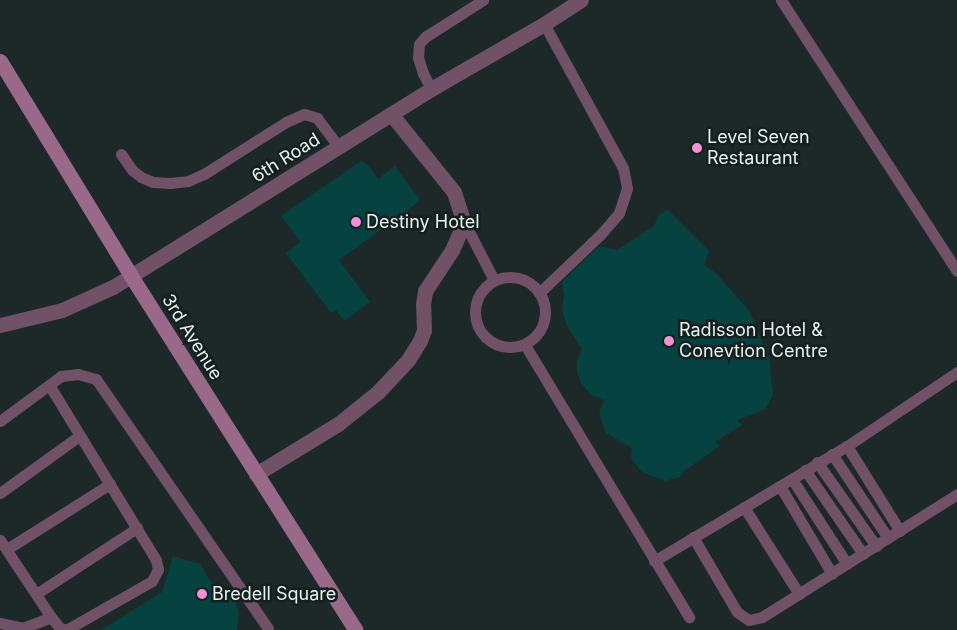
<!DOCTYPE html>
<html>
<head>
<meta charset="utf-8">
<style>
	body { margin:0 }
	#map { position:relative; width:957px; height:630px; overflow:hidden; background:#1d2928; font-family:Inter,sans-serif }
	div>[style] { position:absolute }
	.building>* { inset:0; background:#054240 }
	.service>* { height:11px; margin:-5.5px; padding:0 5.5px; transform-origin:5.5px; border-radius:5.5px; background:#715165 }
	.service>.ring { margin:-5.5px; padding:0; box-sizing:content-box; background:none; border:11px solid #715165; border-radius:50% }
	.minor>* { height:15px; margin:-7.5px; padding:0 7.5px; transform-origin:7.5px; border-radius:7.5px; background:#715165 }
	.secondary>* { height:15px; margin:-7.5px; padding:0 7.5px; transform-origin:7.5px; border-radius:7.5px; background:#9a6889 }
	.dots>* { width:14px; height:14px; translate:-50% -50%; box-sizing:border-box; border:2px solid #13201f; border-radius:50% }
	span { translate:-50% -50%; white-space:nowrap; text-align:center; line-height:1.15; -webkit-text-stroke:5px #13201f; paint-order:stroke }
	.poi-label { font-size:18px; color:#e8f0ef }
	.left { translate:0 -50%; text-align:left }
	.street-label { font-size:18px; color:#e8f0ef }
</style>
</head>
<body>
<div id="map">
	<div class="building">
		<i style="clip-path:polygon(361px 161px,367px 164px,378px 179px,395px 166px,420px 200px,384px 230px,385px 227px,339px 260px,370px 302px,344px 321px,336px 310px,331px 313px,286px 253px,301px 242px,281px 216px)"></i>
		<i style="clip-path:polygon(668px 210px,709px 251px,704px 265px,716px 273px,750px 312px,769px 358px,773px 395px,765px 409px,737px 420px,742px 425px,715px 442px,720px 446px,684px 471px,680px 477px,665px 481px,642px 472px,631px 458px,632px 448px,606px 433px,599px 413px,604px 400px,590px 394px,581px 383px,577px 372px,577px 360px,582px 349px,566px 324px,562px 309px,564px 294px,562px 282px,599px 246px,617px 250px,654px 226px,658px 216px)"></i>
		<i style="clip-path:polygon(173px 556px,200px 564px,210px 581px,232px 591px,239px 612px,237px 630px,101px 630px,162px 592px)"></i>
	</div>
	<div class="service">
		<i style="left:781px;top:0;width:323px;rotate:57deg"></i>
		<i style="left:431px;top:89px;width:18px;rotate:-117deg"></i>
		<i style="left:423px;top:73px;width:16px;rotate:-108deg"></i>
		<i style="left:418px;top:58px;width:14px;rotate:-86deg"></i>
		<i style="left:419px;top:44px;width:9px;rotate:-49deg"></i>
		<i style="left:425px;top:37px;width:69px;rotate:-32.5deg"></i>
		<i style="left:121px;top:154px;width:19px;rotate:55deg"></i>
		<i style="left:132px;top:170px;width:11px;rotate:38deg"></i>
		<i style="left:141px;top:177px;width:13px;rotate:23deg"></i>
		<i style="left:153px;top:182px;width:17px;rotate:3deg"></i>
		<i style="left:170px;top:183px;width:18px;rotate:-6deg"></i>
		<i style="left:188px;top:181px;width:17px;rotate:-24deg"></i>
		<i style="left:204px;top:174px;width:97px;rotate:-32.4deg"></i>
		<i style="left:286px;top:122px;width:20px;rotate:-24deg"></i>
		<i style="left:304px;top:114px;width:14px;rotate:17deg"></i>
		<i style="left:317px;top:118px;width:36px;rotate:53deg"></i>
		<i style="left:463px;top:220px;width:68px;rotate:62.7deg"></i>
		<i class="ring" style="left:475px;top:277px;width:59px;height:59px"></i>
		<i style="left:539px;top:293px;width:84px;rotate:-43.6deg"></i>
		<i style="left:600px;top:235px;width:29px;rotate:-49deg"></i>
		<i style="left:619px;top:213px;width:26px;rotate:-72deg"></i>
		<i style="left:627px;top:188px;width:20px;rotate:-101deg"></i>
		<i style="left:623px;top:168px;width:164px;rotate:-118.7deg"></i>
		<i style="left:525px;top:345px;width:318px;rotate:58.9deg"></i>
		<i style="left:0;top:421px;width:76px;rotate:-36.4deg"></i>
		<i style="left:61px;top:376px;width:17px;rotate:-7deg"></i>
		<i style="left:78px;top:374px;width:19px;rotate:16deg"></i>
		<i style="left:96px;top:379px;width:303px;rotate:55.4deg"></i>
		<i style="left:847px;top:446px;width:100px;rotate:58.1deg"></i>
		<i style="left:832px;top:454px;width:101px;rotate:56.3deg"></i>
		<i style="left:817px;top:462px;width:103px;rotate:54.9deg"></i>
		<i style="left:805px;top:470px;width:102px;rotate:55.4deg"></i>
		<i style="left:792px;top:479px;width:101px;rotate:57.1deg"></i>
		<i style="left:780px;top:486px;width:102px;rotate:59.4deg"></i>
		<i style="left:0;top:493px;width:97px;rotate:-35.8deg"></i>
		<i style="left:744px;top:507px;width:103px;rotate:57.7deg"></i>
		<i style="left:693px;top:537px;width:87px;rotate:59.6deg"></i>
		<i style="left:737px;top:612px;width:14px;rotate:34deg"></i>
		<i style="left:749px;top:620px;width:13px;rotate:-13deg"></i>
		<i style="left:762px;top:617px;width:231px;rotate:-32.2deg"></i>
		<i style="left:0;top:540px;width:92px;rotate:56.5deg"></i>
		<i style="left:51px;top:617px;width:14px;rotate:51deg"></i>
		<i style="left:60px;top:628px;width:6px;rotate:18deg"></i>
		<i style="left:66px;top:630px;width:99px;rotate:-29.7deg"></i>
		<i style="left:152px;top:581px;width:13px;rotate:-63deg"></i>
		<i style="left:158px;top:569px;width:9px;rotate:-103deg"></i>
		<i style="left:156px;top:560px;width:205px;rotate:-121.4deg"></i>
		<i style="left:7px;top:549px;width:122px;rotate:-32.3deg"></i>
		<i style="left:654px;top:561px;width:225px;rotate:-30.8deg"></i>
		<i style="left:847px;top:446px;width:133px;rotate:-33.9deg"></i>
		<i style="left:36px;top:594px;width:121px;rotate:-33.2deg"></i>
		<i style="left:0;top:623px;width:24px;rotate:12deg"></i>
		<i style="left:23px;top:628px;width:30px;rotate:-21deg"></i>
	</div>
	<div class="minor">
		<i style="left:0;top:325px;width:64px;rotate:-13.6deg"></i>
		<i style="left:62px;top:310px;width:56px;rotate:-24.3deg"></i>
		<i style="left:113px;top:287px;width:375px;rotate:-31.9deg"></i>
		<i style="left:431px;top:89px;width:130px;rotate:-29.9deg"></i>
		<i style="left:544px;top:24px;width:44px;rotate:-33deg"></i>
		<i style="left:256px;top:474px;width:96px;rotate:-31.4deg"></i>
		<i style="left:338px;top:424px;width:51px;rotate:-38.7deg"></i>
		<i style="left:378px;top:392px;width:44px;rotate:-46.8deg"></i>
		<i style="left:408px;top:360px;width:22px;rotate:-58deg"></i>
		<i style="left:420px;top:341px;width:12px;rotate:-70deg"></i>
		<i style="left:424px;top:330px;width:26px;rotate:-92deg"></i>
		<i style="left:423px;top:304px;width:13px;rotate:-81deg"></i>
		<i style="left:425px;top:291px;width:49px;rotate:-56.6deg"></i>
		<i style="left:452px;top:250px;width:22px;rotate:-66deg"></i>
		<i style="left:461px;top:230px;width:10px;rotate:-79deg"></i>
		<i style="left:463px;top:220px;width:29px;rotate:-108deg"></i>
		<i style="left:454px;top:192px;width:100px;rotate:-128.9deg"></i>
	</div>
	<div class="secondary">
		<i style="left:0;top:61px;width:252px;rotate:58.6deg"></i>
		<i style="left:131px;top:276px;width:419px;rotate:57.6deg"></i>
	</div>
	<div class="dots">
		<i style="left:697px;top:148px;background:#f491d4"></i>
		<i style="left:356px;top:222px;background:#f491d4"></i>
		<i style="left:669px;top:341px;background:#f491d4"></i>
		<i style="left:202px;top:594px;background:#f491d4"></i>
	</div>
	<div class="poi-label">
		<span class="left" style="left:707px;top:148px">Level Seven<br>Restaurant</span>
		<span class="left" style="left:366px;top:222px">Destiny Hotel</span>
		<span class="left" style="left:679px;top:341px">Radisson Hotel &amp;<br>Conevtion Centre</span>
		<span class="left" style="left:212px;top:594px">Bredell Square</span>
	</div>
	<div class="street-label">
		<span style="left:286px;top:158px;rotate:-32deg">6th Road</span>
		<span style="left:192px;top:337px;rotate:58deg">3rd Avenue</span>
	</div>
</div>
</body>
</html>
